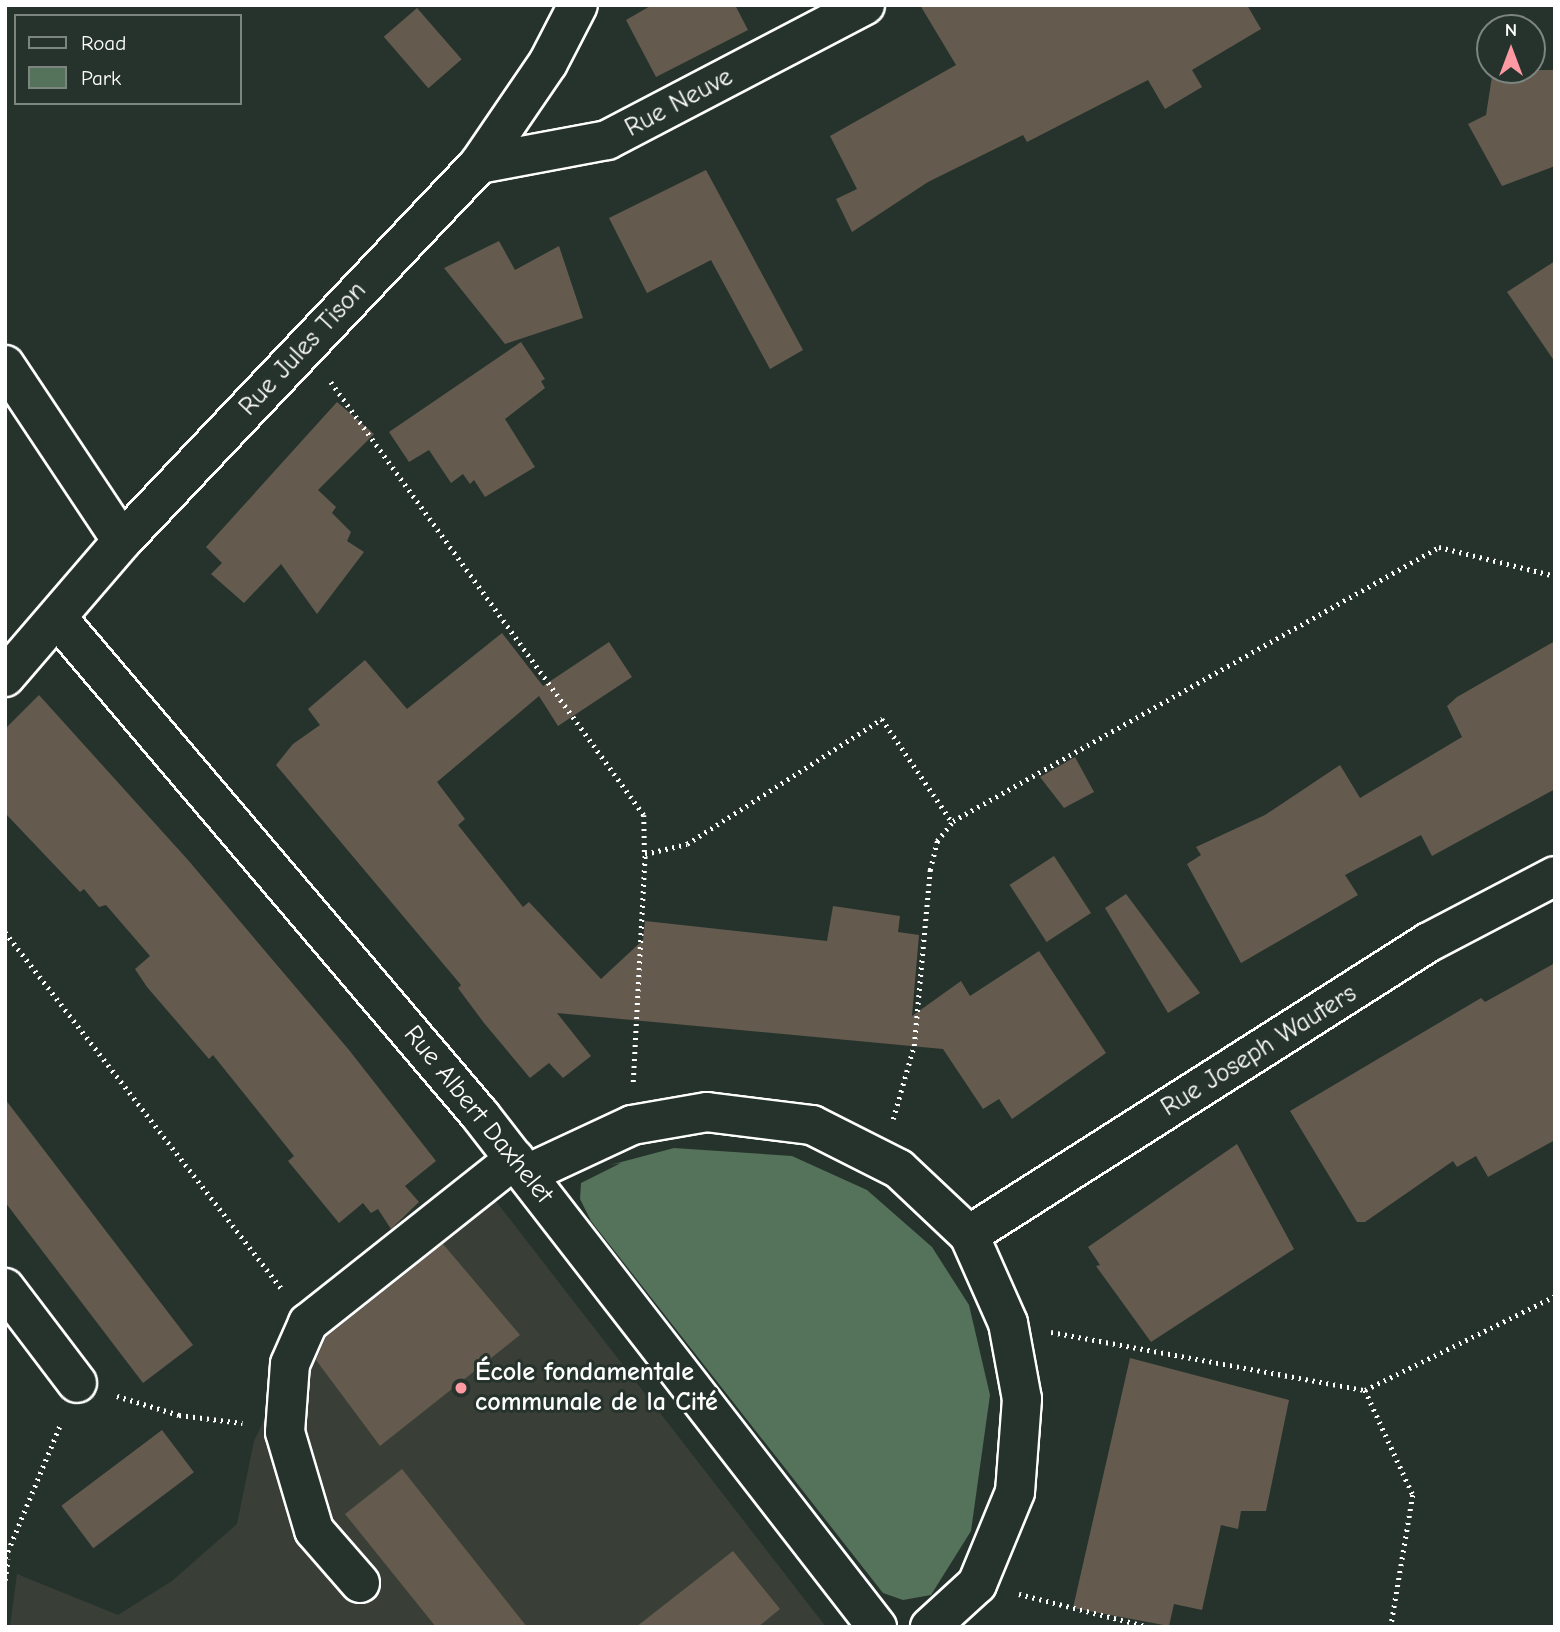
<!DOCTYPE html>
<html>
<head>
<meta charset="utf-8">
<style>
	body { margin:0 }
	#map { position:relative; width:1560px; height:1632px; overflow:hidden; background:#26332d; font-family:"Comic Neue",sans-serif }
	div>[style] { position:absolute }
	.built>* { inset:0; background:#393f37 }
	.green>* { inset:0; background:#55725a }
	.building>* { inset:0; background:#645b4e; transform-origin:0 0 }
	.path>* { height:4.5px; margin-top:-2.25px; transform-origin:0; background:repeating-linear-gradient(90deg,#fff 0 2px,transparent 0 7px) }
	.roads { filter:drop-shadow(2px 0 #fff) drop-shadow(-2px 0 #fff) drop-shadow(0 2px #fff) drop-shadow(0 -2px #fff) }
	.minor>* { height:38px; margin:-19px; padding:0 19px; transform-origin:19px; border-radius:19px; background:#26332d }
	.dots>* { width:19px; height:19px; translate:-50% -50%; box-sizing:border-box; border:4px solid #26332d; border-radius:50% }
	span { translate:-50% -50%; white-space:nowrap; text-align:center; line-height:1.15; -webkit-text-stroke:6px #26332d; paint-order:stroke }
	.street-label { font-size:26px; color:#fff }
	.poi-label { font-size:26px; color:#fff; font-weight:700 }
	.left { translate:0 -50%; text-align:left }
	.frame { position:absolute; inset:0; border:7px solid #fff; pointer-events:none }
	.legend { position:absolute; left:14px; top:14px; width:228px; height:91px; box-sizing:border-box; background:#26332d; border:2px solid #7d8581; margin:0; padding:9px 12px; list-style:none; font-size:21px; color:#fff }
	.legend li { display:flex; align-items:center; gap:14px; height:35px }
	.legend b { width:35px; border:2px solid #7d8581 }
	.north { position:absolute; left:1476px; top:14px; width:70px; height:70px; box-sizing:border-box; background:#26332d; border:2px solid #7d8581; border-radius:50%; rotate:0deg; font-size:19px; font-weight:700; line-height:28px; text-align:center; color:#fff }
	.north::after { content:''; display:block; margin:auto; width:24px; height:32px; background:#ff9aa2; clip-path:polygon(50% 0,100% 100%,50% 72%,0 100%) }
</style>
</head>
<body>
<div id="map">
	<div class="built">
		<i style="clip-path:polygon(488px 1191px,826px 1627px,10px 1627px,17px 1574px,118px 1615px,172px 1581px,237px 1524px,254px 1441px,306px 1335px)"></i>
	</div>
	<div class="green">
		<i style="clip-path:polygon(674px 1148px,792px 1156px,867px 1190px,932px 1247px,969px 1305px,990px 1395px,971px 1531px,931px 1595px,903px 1600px,883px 1593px,591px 1221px,580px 1199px,581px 1183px,621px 1163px,610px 1165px)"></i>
	</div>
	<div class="building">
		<i style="clip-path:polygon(652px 5px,735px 5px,748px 30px,656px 77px,626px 20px)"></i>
		<i style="clip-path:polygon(920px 5px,1247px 5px,1261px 29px,1192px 70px,1202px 87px,1165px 109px,1148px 80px,1027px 142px,1023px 135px,928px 182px,852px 232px,836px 199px,857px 189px,830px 136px,956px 65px)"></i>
		<i style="left:417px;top:8px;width:68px;height:44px;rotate:49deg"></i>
		<i style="clip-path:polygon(1493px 70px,1555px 70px,1555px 166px,1502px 186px,1468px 124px,1486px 115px)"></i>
		<i style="clip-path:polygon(706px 170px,803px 350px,770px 369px,711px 260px,647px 293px,609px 218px)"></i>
		<i style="clip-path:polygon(499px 241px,515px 270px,559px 246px,583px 318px,505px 344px,444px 268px)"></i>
		<i style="clip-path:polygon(1555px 261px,1555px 362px,1507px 292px)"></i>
		<i style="clip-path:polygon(521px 342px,545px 379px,541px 381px,545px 388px,505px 419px,535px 467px,485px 497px,474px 480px,470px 484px,463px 474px,451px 483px,429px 450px,409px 462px,389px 432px)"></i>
		<i style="clip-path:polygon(337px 402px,374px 434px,318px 490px,336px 507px,332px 513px,351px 532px,347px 541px,364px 552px,317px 614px,281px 564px,244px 603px,211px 574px,222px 563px,206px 547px)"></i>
		<i style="clip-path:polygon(502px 633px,543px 686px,609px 642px,632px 677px,558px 726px,539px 696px,437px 782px,465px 819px,458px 825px,523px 907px,529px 902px,601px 979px,643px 940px,645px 921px,827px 941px,833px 906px,900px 916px,898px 932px,919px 935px,912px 1016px,961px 981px,970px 996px,1039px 951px,1106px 1053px,1012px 1119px,999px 1099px,983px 1109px,943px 1049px,557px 1013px,591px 1056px,563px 1078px,549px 1063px,530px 1078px,484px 1023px,458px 988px,461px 985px,276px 765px,293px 744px,320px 725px,308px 709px,365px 660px,407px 709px)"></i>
		<i style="clip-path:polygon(1555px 641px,1555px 789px,1432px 856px,1421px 835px,1345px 875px,1358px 895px,1241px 963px,1187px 864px,1201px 855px,1196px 847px,1265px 815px,1340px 765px,1360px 798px,1462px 737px,1447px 706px,1457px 697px)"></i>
		<i style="clip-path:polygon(39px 695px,188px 860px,349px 1050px,436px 1161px,405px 1186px,419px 1202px,391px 1229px,378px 1209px,371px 1213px,363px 1203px,339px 1223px,288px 1161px,294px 1156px,213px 1055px,209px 1059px,147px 987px,135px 969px,150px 956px,106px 905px,99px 907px,84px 889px,80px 892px,5px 813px,5px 729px)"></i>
		<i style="clip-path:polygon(1075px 757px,1094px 792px,1064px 808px,1040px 777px)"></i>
		<i style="left:1054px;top:856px;width:68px;height:53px;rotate:57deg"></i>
		<i style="clip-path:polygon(1126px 894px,1200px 993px,1168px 1013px,1105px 908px)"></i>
		<i style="clip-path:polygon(1555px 963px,1555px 1140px,1488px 1177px,1476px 1156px,1457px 1167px,1453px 1161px,1365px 1222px,1357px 1222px,1290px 1111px,1481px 998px,1485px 1002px)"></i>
		<i style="clip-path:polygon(5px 1099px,193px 1345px,143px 1383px,5px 1202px)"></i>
		<i style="clip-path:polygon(1237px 1144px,1294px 1249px,1151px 1342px,1096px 1266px,1100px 1265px,1088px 1247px)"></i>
		<i style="clip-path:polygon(443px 1244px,520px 1335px,380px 1446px,316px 1360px,326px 1337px)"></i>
		<i style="clip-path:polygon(1130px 1358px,1289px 1400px,1266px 1511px,1241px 1511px,1238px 1529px,1221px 1525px,1202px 1610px,1174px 1604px,1169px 1626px,1073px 1608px)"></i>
		<i style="left:162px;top:1430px;width:53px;height:126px;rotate:53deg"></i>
		<i style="clip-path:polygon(402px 1469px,421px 1493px,527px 1627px,436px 1627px,345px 1514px)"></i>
		<i style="clip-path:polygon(733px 1551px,780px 1609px,758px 1627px,636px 1627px)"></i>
	</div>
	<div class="path">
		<i style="left:331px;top:382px;width:534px;rotate:54.14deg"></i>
		<i style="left:644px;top:815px;width:39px;rotate:89deg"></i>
		<i style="left:5px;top:932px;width:454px;rotate:52.2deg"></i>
		<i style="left:633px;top:1082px;width:228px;rotate:-87deg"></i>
		<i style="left:645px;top:854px;width:43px;rotate:-13.4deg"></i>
		<i style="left:687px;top:844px;width:232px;rotate:-32.7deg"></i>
		<i style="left:882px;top:719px;width:125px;rotate:55.8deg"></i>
		<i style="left:893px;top:1119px;width:76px;rotate:-74deg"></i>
		<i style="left:914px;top:1046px;width:177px;rotate:-84.8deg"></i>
		<i style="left:930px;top:870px;width:30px;rotate:-76deg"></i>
		<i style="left:937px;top:841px;width:26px;rotate:-51deg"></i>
		<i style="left:953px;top:821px;width:558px;rotate:-29.41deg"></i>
		<i style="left:1439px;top:547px;width:120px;rotate:14deg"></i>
		<i style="left:1051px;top:1332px;width:319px;rotate:10.5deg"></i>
		<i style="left:1365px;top:1390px;width:212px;rotate:-26.3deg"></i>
		<i style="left:1365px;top:1390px;width:115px;rotate:65.4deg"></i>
		<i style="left:1413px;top:1495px;width:134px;rotate:99.5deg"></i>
		<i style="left:117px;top:1396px;width:65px;rotate:17deg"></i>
		<i style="left:179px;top:1415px;width:64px;rotate:7.2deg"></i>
		<i style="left:5px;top:1558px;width:146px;rotate:-67.5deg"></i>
		<i style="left:5px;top:1580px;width:21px;rotate:-82deg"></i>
		<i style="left:1019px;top:1594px;width:134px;rotate:14.2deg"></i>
	</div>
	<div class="roads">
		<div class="minor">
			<i style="left:479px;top:164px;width:130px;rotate:-10.6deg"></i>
			<i style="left:607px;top:140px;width:291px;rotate:-27.6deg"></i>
			<i style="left:5px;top:365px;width:211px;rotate:56.4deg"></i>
			<i style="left:59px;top:620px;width:650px;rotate:49.62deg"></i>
			<i style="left:480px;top:1115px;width:648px;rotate:52.21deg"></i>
			<i style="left:5px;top:677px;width:179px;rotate:-49.3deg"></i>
			<i style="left:122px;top:541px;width:519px;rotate:-46.56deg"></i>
			<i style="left:479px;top:164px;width:122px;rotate:-55.7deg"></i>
			<i style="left:548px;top:63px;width:65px;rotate:-62.7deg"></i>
			<i style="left:527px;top:1174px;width:116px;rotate:-25deg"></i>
			<i style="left:632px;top:1125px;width:76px;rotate:-9.8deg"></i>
			<i style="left:707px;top:1112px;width:106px;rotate:7.1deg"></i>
			<i style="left:812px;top:1125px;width:97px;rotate:26.8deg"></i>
			<i style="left:899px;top:1169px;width:96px;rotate:43.3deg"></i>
			<i style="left:969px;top:1235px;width:96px;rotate:66.1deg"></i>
			<i style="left:1008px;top:1323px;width:77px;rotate:79.6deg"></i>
			<i style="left:1022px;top:1399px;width:93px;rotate:94.3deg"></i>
			<i style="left:1015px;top:1492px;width:100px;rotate:112.4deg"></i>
			<i style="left:977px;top:1584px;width:64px;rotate:137.5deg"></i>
			<i style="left:969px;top:1235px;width:545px;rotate:-32.5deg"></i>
			<i style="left:1429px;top:942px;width:142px;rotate:-27.6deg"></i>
			<i style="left:5px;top:1288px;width:119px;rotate:52.8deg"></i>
			<i style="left:360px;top:1583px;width:70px;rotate:-131deg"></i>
			<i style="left:314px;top:1530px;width:102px;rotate:-106.5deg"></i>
			<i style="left:285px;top:1432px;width:68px;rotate:-85.8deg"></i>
			<i style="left:290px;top:1364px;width:45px;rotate:-66.3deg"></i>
			<i style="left:308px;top:1323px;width:264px;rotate:-38.4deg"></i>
		</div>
	</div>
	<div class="dots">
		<i style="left:461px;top:1388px;background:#ff9aa2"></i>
	</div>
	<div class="street-label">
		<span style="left:679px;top:103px;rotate:-28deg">Rue Neuve</span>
		<span style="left:303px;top:349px;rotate:-47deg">Rue Jules Tison</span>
		<span style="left:1259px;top:1051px;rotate:-32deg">Rue Joseph Wauters</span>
		<span style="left:478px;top:1115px;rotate:51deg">Rue Albert Daxhelet</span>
	</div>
	<div class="poi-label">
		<span class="left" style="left:475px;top:1388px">École fondamentale<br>communale de la Cité</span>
	</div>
	<div class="frame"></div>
	<ul class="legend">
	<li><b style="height:9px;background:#26332d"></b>Road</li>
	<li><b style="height:19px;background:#55725a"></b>Park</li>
	</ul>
	<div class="north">N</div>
</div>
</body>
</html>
